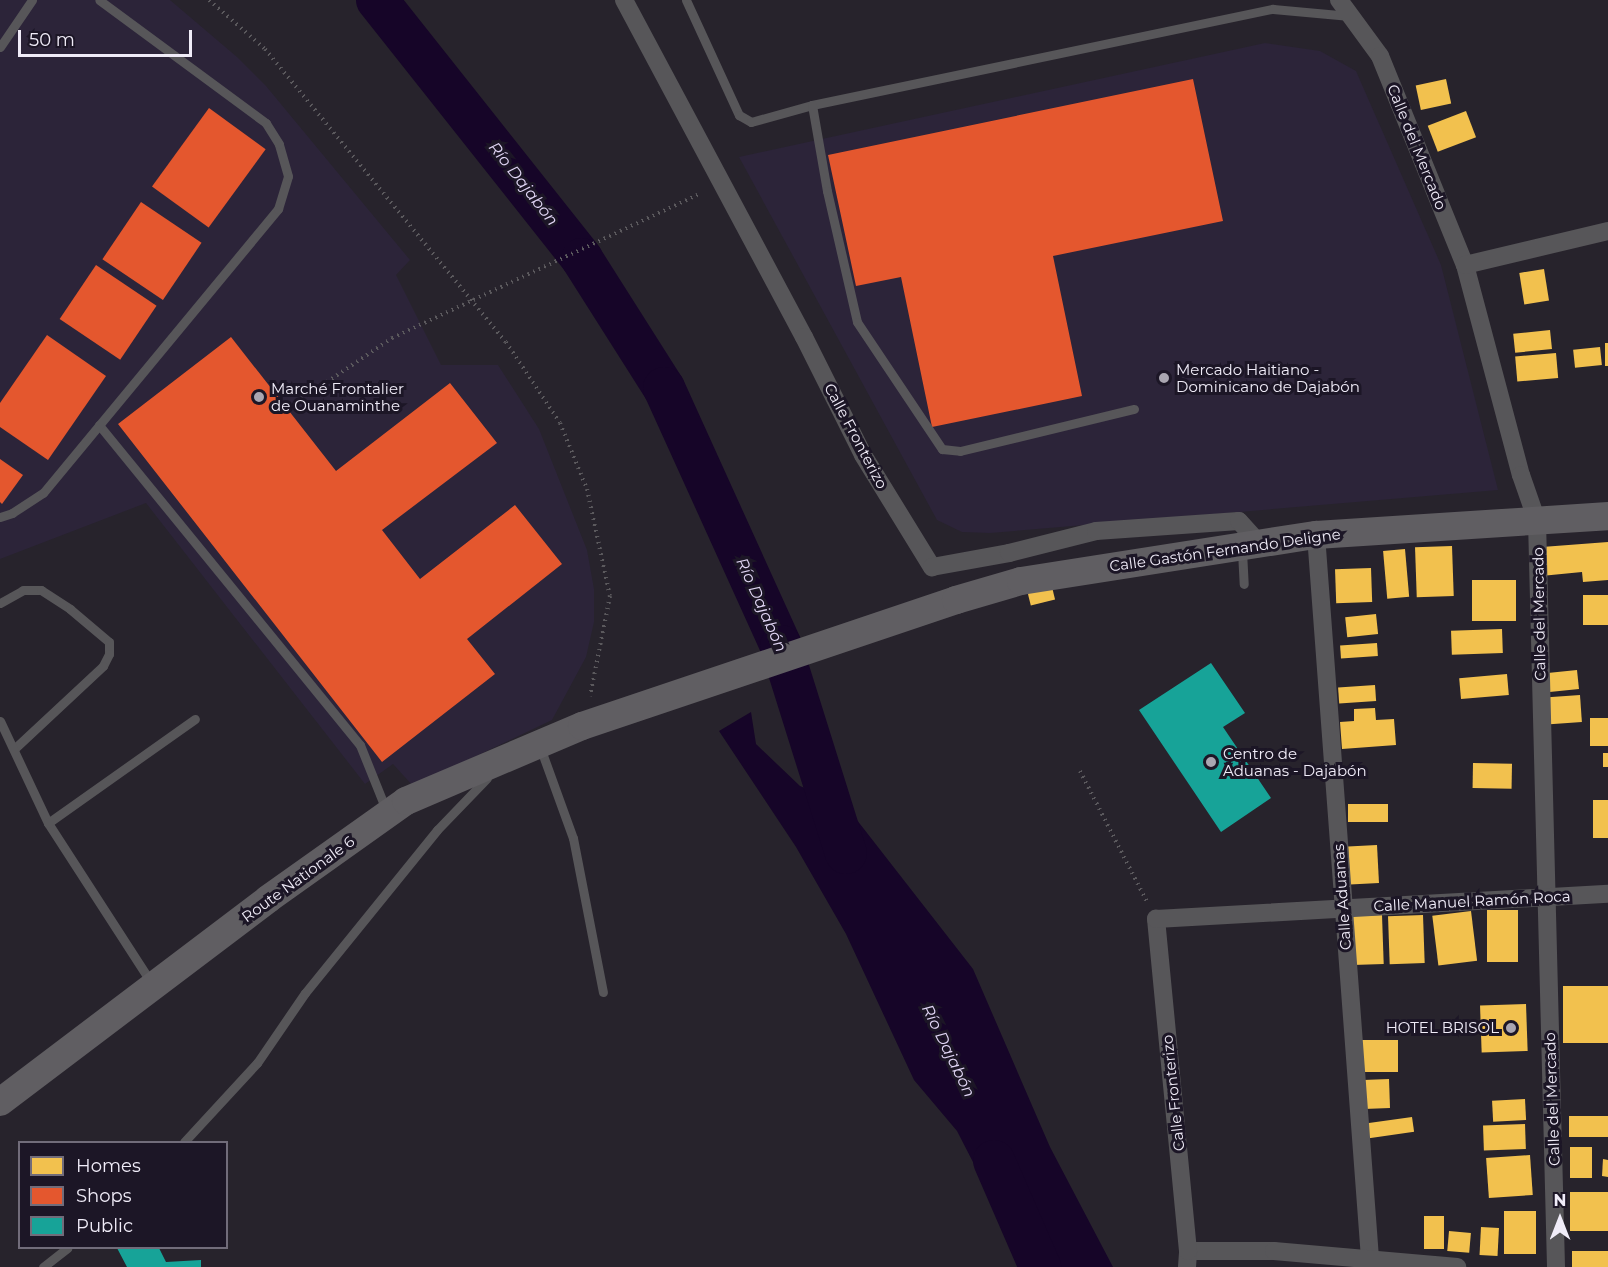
<!DOCTYPE html>
<html>
<head>
<meta charset="utf-8">
<style>
	body { margin:0 }
	#map { position:relative; width:1608px; height:1267px; overflow:hidden; background:#27232c; font-family:Montserrat,sans-serif }
	div>[style] { position:absolute }
	.built>* { inset:0; background:#2c2439 }
	.water>* { inset:0; background:#160528 }
	.homes>* { inset:0; background:#f2c14e; transform-origin:0 0 }
	.shops>* { inset:0; background:#e4572e; transform-origin:0 0 }
	.public>* { inset:0; background:#17a398 }
	.river>* { height:42px; margin:-21px; padding:0 21px; transform-origin:21px; border-radius:21px; background:#160528 }
	.path>* { height:4px; margin-top:-2px; transform-origin:0; background:repeating-linear-gradient(90deg,#5b595d 0 1.5px,transparent 0 6px) }
	.lane>* { height:9px; margin:-4.5px; padding:0 4.5px; transform-origin:4.5px; border-radius:4.5px; background:#575659 }
	.street>* { height:18px; margin:-9px; padding:0 9px; transform-origin:9px; border-radius:9px; background:#575659 }
	.primary>* { height:28px; margin:-14px; padding:0 14px; transform-origin:14px; border-radius:14px; background:#605e62 }
	.path-bridge>* { height:4px; margin-top:-2px; transform-origin:0; background:repeating-linear-gradient(90deg,#5b595d 0 1.5px,transparent 0 6px) }
	.dots>* { width:16px; height:16px; translate:-50% -50%; box-sizing:border-box; border:3px solid #1c1626; border-radius:50% }
	span { translate:-50% -50%; white-space:nowrap; text-align:center; line-height:1.15; -webkit-text-stroke:6px #1c1626; paint-order:stroke }
	.street-label { font-size:15px; color:#f0ecf8 }
	.poi-label { font-size:15px; color:#f0ecf8 }
	.left { translate:0 -50%; text-align:left }
	.right { translate:-100% -50%; text-align:right }
	.water-label { font-size:16px; color:#e3d8f7; font-style:italic }
	.legend { position:absolute; left:18px; top:1141px; width:210px; height:108px; box-sizing:border-box; background:#1c1626; border:2px solid #716c7a; margin:0; padding:8px 10px; list-style:none; font-size:18px; color:#f0ecf8 }
	.legend li { display:flex; align-items:center; gap:12px; height:30px }
	.legend b { width:30px; border:2px solid #716c7a }
	.north { position:absolute; left:1530px; top:1189px; width:60px; height:60px; -webkit-text-stroke:4px #1c1626; paint-order:stroke; rotate:0deg; font-size:16px; font-weight:700; line-height:24px; text-align:center; color:#f0ecf8 }
	.north::after { content:''; display:block; margin:auto; width:21px; height:27px; background:#f0ecf8; clip-path:polygon(50% 0,100% 100%,50% 72%,0 100%) }
	.scale { position:absolute; left:18px; top:30px; width:174px; height:27px; box-sizing:border-box; border:3px solid #f0ecf8; border-top:0; padding-left:8px; font-size:18px; line-height:21px; white-space:nowrap; color:#f0ecf8; -webkit-text-stroke:4px #1c1626; paint-order:stroke }
</style>
</head>
<body>
<div id="map">
	<div class="built">
		<i style="clip-path:polygon(0 0,170px 0,237px 57px,266px 86px,410px 260px,396px 275px,441px 365px,498px 365px,539px 429px,587px 550px,594px 589px,594px 622px,586px 657px,552px 720px,413px 786px,393px 764px,365px 784px,146px 503px,0 559px)"></i>
		<i style="clip-path:polygon(1265px 43px,1320px 51px,1356px 71px,1441px 265px,1498px 490px,990px 533px,962px 532px,937px 520px,739px 157px)"></i>
	</div>
	<div class="water">
		<i style="clip-path:polygon(751px 712px,756px 744px,800px 786px,846px 806px,973px 969px,1050px 1147px,1113px 1267px,1036px 1267px,1043px 1254px,1022px 1217px,993px 1201px,957px 1131px,914px 1080px,846px 934px,796px 847px,719px 731px)"></i>
	</div>
	<div class="homes">
		<i style="left:1446px;top:79px;width:25px;height:31px;rotate:78deg"></i>
		<i style="left:1466px;top:111px;width:28px;height:41px;rotate:69deg"></i>
		<i style="left:1544px;top:269px;width:32px;height:25px;rotate:81deg"></i>
		<i style="left:1550px;top:330px;width:19px;height:37px;rotate:84deg"></i>
		<i style="left:1605px;top:343px;width:3px;height:23px"></i>
		<i style="left:1600px;top:347px;width:18px;height:27px;rotate:84deg"></i>
		<i style="left:1556px;top:353px;width:25px;height:41px;rotate:85deg"></i>
		<i style="clip-path:polygon(1608px 542px,1608px 580px,1583px 582px,1582px 572px,1541px 576px,1542px 547px)"></i>
		<i style="left:1452px;top:546px;width:50px;height:37px;rotate:88deg"></i>
		<i style="left:1405px;top:549px;width:48px;height:22px;rotate:85deg"></i>
		<i style="left:1371px;top:568px;width:34px;height:36px;rotate:88deg"></i>
		<i style="left:1050px;top:579px;width:21px;height:25px;rotate:76deg"></i>
		<i style="left:1472px;top:580px;width:44px;height:41px"></i>
		<i style="left:1608px;top:595px;width:30px;height:25px;rotate:90deg"></i>
		<i style="left:1376px;top:614px;width:20px;height:31px;rotate:84deg"></i>
		<i style="left:1502px;top:629px;width:24px;height:51px;rotate:88deg"></i>
		<i style="left:1377px;top:643px;width:13px;height:37px;rotate:86deg"></i>
		<i style="left:1577px;top:670px;width:19px;height:32px;rotate:84deg"></i>
		<i style="left:1507px;top:674px;width:21px;height:48px;rotate:85deg"></i>
		<i style="left:1375px;top:685px;width:16px;height:37px;rotate:86deg"></i>
		<i style="left:1580px;top:695px;width:27px;height:32px;rotate:86deg"></i>
		<i style="clip-path:polygon(1375px 708px,1376px 720px,1394px 719px,1396px 745px,1342px 749px,1340px 722px,1354px 721px,1354px 709px)"></i>
		<i style="left:1608px;top:718px;width:28px;height:18px;rotate:90deg"></i>
		<i style="left:1603px;top:753px;width:5px;height:14px"></i>
		<i style="left:1473px;top:763px;width:39px;height:25px;rotate:1deg"></i>
		<i style="left:1608px;top:800px;width:38px;height:15px;rotate:90deg"></i>
		<i style="left:1348px;top:804px;width:40px;height:18px"></i>
		<i style="left:1377px;top:845px;width:38px;height:29px;rotate:87deg"></i>
		<i style="left:1487px;top:910px;width:31px;height:52px"></i>
		<i style="left:1471px;top:911px;width:50px;height:39px;rotate:83deg"></i>
		<i style="left:1382px;top:915px;width:49px;height:31px;rotate:88deg"></i>
		<i style="left:1423px;top:915px;width:48px;height:35px;rotate:88deg"></i>
		<i style="left:1563px;top:986px;width:45px;height:57px"></i>
		<i style="left:1526px;top:1004px;width:47px;height:46px;rotate:88deg"></i>
		<i style="left:1361px;top:1040px;width:37px;height:32px"></i>
		<i style="left:1389px;top:1079px;width:29px;height:26px;rotate:88deg"></i>
		<i style="left:1525px;top:1099px;width:21px;height:33px;rotate:87deg"></i>
		<i style="left:1608px;top:1116px;width:21px;height:39px;rotate:90deg"></i>
		<i style="left:1412px;top:1117px;width:15px;height:49px;rotate:82deg"></i>
		<i style="left:1525px;top:1124px;width:25px;height:42px;rotate:88deg"></i>
		<i style="left:1570px;top:1147px;width:22px;height:31px"></i>
		<i style="left:1530px;top:1155px;width:40px;height:44px;rotate:86deg"></i>
		<i style="clip-path:polygon(1603px 1159px,1608px 1160px,1608px 1177px,1602px 1176px)"></i>
		<i style="left:1608px;top:1192px;width:39px;height:38px;rotate:90deg"></i>
		<i style="left:1504px;top:1211px;width:32px;height:43px"></i>
		<i style="left:1424px;top:1216px;width:20px;height:33px"></i>
		<i style="left:1481px;top:1227px;width:18px;height:28px;rotate:3deg"></i>
		<i style="left:1449px;top:1231px;width:22px;height:20px;rotate:5deg"></i>
		<i style="left:1572px;top:1251px;width:36px;height:16px"></i>
	</div>
	<div class="shops">
		<i style="clip-path:polygon(1193px 79px,1223px 221px,1053px 256px,1082px 396px,932px 427px,901px 277px,856px 286px,828px 155px)"></i>
		<i style="left:209px;top:108px;width:70px;height:97px;rotate:36deg"></i>
		<i style="left:141px;top:202px;width:73px;height:69px;rotate:34deg"></i>
		<i style="left:96px;top:265px;width:73px;height:65px;rotate:34deg"></i>
		<i style="clip-path:polygon(47px 335px,106px 376px,48px 460px,0 427px,0 403px)"></i>
		<i style="clip-path:polygon(231px 337px,336px 471px,450px 383px,497px 443px,382px 530px,420px 579px,515px 505px,562px 564px,467px 639px,495px 674px,382px 762px,118px 424px)"></i>
		<i style="clip-path:polygon(0 459px,23px 475px,2px 504px,0 502px)"></i>
	</div>
	<div class="public">
		<i style="clip-path:polygon(1211px 663px,1245px 713px,1223px 727px,1271px 798px,1221px 832px,1139px 710px)"></i>
		<i style="clip-path:polygon(117px 1248px,159px 1248px,166px 1262px,201px 1260px,201px 1267px,127px 1267px)"></i>
	</div>
	<div class="river">
		<i style="left:377px;top:0;width:330px;rotate:51.6deg"></i>
		<i style="left:582px;top:259px;width:153px;rotate:57.6deg"></i>
		<i style="left:664px;top:388px;width:283px;rotate:65.6deg"></i>
		<i style="left:781px;top:646px;width:217px;rotate:72.6deg"></i>
		<i style="left:994px;top:1161px;width:116px;rotate:66.5deg"></i>
	</div>
	<div class="path">
		<i style="left:209px;top:0;width:74px;rotate:41.2deg"></i>
		<i style="left:265px;top:49px;width:379px;rotate:50.6deg"></i>
		<i style="left:506px;top:342px;width:97px;rotate:56.3deg"></i>
		<i style="left:560px;top:423px;width:71px;rotate:67.8deg"></i>
		<i style="left:587px;top:489px;width:109px;rotate:77.9deg"></i>
		<i style="left:610px;top:596px;width:102px;rotate:101.3deg"></i>
		<i style="left:287px;top:409px;width:127px;rotate:-34.1deg"></i>
		<i style="left:1080px;top:771px;width:149px;rotate:62.9deg"></i>
	</div>
	<div class="lane">
		<i style="left:686px;top:0;width:127px;rotate:65.3deg"></i>
		<i style="left:739px;top:115px;width:14px;rotate:30deg"></i>
		<i style="left:751px;top:122px;width:63px;rotate:-15.6deg"></i>
		<i style="left:812px;top:105px;width:471px;rotate:-11.8deg"></i>
		<i style="left:1273px;top:9px;width:77px;rotate:5.2deg"></i>
		<i style="left:0;top:47px;width:57px;rotate:-55.8deg"></i>
		<i style="left:812px;top:105px;width:87px;rotate:80.1deg"></i>
		<i style="left:827px;top:191px;width:134px;rotate:77.1deg"></i>
		<i style="left:857px;top:322px;width:153px;rotate:56.2deg"></i>
		<i style="left:942px;top:449px;width:18px;rotate:6deg"></i>
		<i style="left:960px;top:451px;width:179px;rotate:-13.6deg"></i>
		<i style="left:99px;top:425px;width:413px;rotate:50.8deg"></i>
		<i style="left:360px;top:745px;width:72px;rotate:68.1deg"></i>
		<i style="left:0;top:517px;width:13px;rotate:-18deg"></i>
		<i style="left:12px;top:513px;width:37px;rotate:-33deg"></i>
		<i style="left:43px;top:493px;width:369px;rotate:-50.4deg"></i>
		<i style="left:278px;top:209px;width:34px;rotate:-73deg"></i>
		<i style="left:288px;top:176px;width:33px;rotate:-106deg"></i>
		<i style="left:279px;top:144px;width:25px;rotate:-122deg"></i>
		<i style="left:266px;top:123px;width:207px;rotate:-143.6deg"></i>
		<i style="left:1242px;top:551px;width:33px;rotate:87deg"></i>
		<i style="left:0;top:603px;width:26px;rotate:-29deg"></i>
		<i style="left:23px;top:590px;width:18px"></i>
		<i style="left:41px;top:590px;width:35px;rotate:33deg"></i>
		<i style="left:70px;top:609px;width:51px;rotate:40.2deg"></i>
		<i style="left:109px;top:642px;width:12px;rotate:90deg"></i>
		<i style="left:109px;top:654px;width:13px;rotate:117deg"></i>
		<i style="left:103px;top:666px;width:120px;rotate:137deg"></i>
		<i style="left:0;top:721px;width:113px;rotate:64.8deg"></i>
		<i style="left:48px;top:823px;width:192px;rotate:57.1deg"></i>
		<i style="left:540px;top:747px;width:97px;rotate:70.1deg"></i>
		<i style="left:573px;top:838px;width:157px;rotate:79deg"></i>
		<i style="left:48px;top:823px;width:180px;rotate:-35.3deg"></i>
		<i style="left:184px;top:1142px;width:108px;rotate:-47.3deg"></i>
		<i style="left:257px;top:1063px;width:85px;rotate:-55.6deg"></i>
		<i style="left:305px;top:993px;width:210px;rotate:-51deg"></i>
		<i style="left:437px;top:830px;width:72px;rotate:-46.1deg"></i>
		<i style="left:43px;top:1267px;width:31px;rotate:-38deg"></i>
	</div>
	<div class="street">
		<i style="left:624px;top:0;width:382px;rotate:61.9deg"></i>
		<i style="left:804px;top:337px;width:132px;rotate:63.4deg"></i>
		<i style="left:863px;top:455px;width:132px;rotate:58.4deg"></i>
		<i style="left:932px;top:567px;width:78px;rotate:-10.3deg"></i>
		<i style="left:1009px;top:553px;width:90px;rotate:-14.2deg"></i>
		<i style="left:1096px;top:531px;width:143px;rotate:-4deg"></i>
		<i style="left:1239px;top:521px;width:31px;rotate:48deg"></i>
		<i style="left:1339px;top:0;width:69px;rotate:53.8deg"></i>
		<i style="left:1380px;top:56px;width:226px;rotate:67.9deg"></i>
		<i style="left:1465px;top:265px;width:217px;rotate:75.1deg"></i>
		<i style="left:1521px;top:475px;width:49px;rotate:70.8deg"></i>
		<i style="left:1537px;top:521px;width:746px;rotate:88.54deg"></i>
		<i style="left:1465px;top:265px;width:147px;rotate:-13.4deg"></i>
		<i style="left:1316px;top:535px;width:725px;rotate:85.73deg"></i>
		<i style="left:1188px;top:1251px;width:86px"></i>
		<i style="left:1274px;top:1251px;width:184px;rotate:5deg"></i>
		<i style="left:1187px;top:1267px;width:16px;rotate:-86deg"></i>
		<i style="left:1188px;top:1251px;width:334px;rotate:-95.5deg"></i>
		<i style="left:1156px;top:919px;width:453px;rotate:-3.2deg"></i>
	</div>
	<div class="primary">
		<i style="left:0;top:1102px;width:336px;rotate:-37.1deg"></i>
		<i style="left:268px;top:899px;width:169px;rotate:-35.4deg"></i>
		<i style="left:406px;top:801px;width:191px;rotate:-23.1deg"></i>
		<i style="left:582px;top:726px;width:395px;rotate:-18.6deg"></i>
		<i style="left:956px;top:600px;width:68px;rotate:-16.3deg"></i>
		<i style="left:1021px;top:581px;width:299px;rotate:-8.9deg"></i>
		<i style="left:1316px;top:535px;width:293px;rotate:-3.7deg"></i>
	</div>
	<div class="path-bridge">
		<i style="left:392px;top:338px;width:340px;rotate:-25.1deg"></i>
	</div>
	<div class="dots">
		<i style="left:1164px;top:378px;background:#aaa6b1"></i>
		<i style="left:259px;top:397px;background:#aaa6b1"></i>
		<i style="left:1211px;top:762px;background:#aaa6b1"></i>
		<i style="left:1511px;top:1028px;background:#aaa6b1"></i>
	</div>
	<div class="street-label">
		<span style="left:1417px;top:147px;rotate:68deg">Calle del Mercado</span>
		<span style="left:856px;top:436px;rotate:62deg">Calle Fronterizo</span>
		<span style="left:1225px;top:550px;rotate:-8deg">Calle Gastón Fernando Deligne</span>
		<span style="left:1539px;top:614px;rotate:-91deg">Calle del Mercado</span>
		<span style="left:298px;top:879px;rotate:-36deg">Route Nationale 6</span>
		<span style="left:1342px;top:897px;rotate:-94deg">Calle Aduanas</span>
		<span style="left:1472px;top:901px;rotate:-3deg">Calle Manuel Ramón Roca</span>
		<span style="left:1173px;top:1093px;rotate:-96deg">Calle Fronterizo</span>
		<span style="left:1552px;top:1099px;rotate:-92deg">Calle del Mercado</span>
	</div>
	<div class="poi-label">
		<span class="left" style="left:1176px;top:378px">Mercado Haitiano -<br>Dominicano de Dajabón</span>
		<span class="left" style="left:271px;top:397px">Marché Frontalier<br>de Ouanaminthe</span>
		<span class="left" style="left:1223px;top:762px">Centro de<br>Aduanas - Dajabón</span>
		<span class="right" style="left:1499px;top:1028px">HOTEL BRISOL</span>
	</div>
	<div class="water-label">
		<span style="left:523px;top:184px;rotate:52deg">Río Dajabón</span>
		<span style="left:761px;top:605px;rotate:66deg">Río Dajabón</span>
		<span style="left:948px;top:1051px;rotate:64deg">Río Dajabón</span>
	</div>
	<ul class="legend">
	<li><b style="height:16px;background:#f2c14e"></b>Homes</li>
	<li><b style="height:16px;background:#e4572e"></b>Shops</li>
	<li><b style="height:16px;background:#17a398"></b>Public</li>
	</ul>
	<div class="north">N</div>
	<div class="scale">50 m</div>
</div>
</body>
</html>
